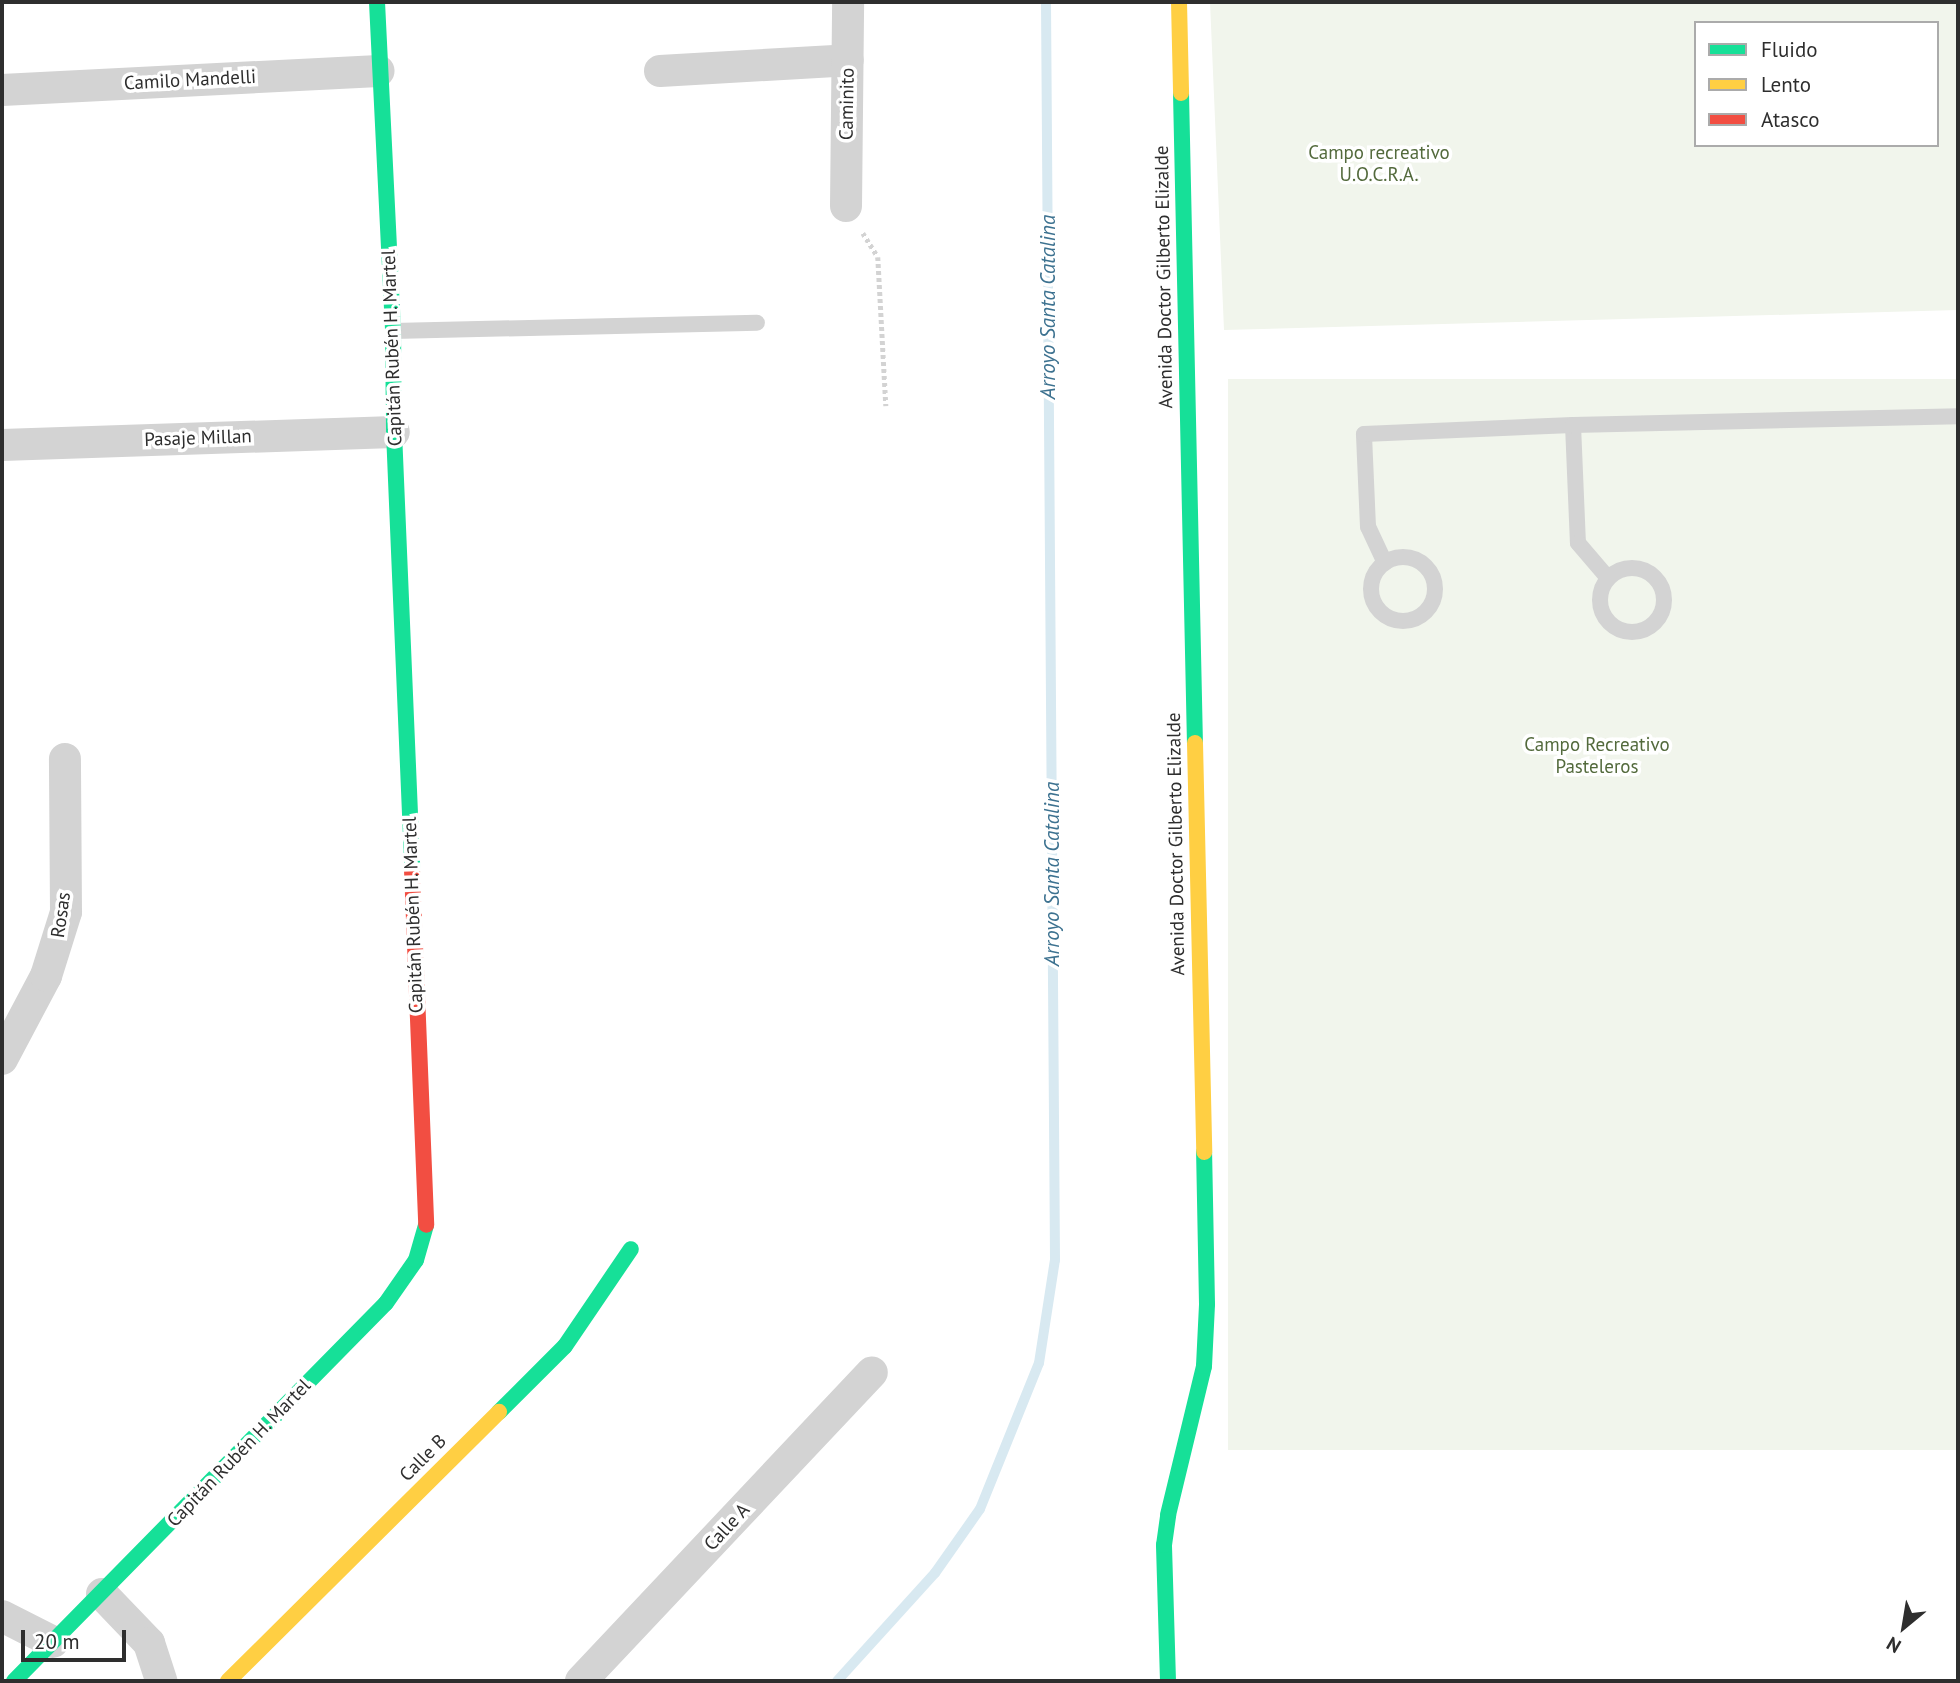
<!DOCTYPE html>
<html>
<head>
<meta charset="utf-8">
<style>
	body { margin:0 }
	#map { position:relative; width:1960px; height:1683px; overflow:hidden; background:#fff; font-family:"PT Sans",sans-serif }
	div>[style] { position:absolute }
	.green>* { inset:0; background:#f1f5ec; transform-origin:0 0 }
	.stream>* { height:10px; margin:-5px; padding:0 5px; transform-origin:5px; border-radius:5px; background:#d8e9f1 }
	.path>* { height:4.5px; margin-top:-2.25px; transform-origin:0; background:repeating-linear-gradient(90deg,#d3d3d3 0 3.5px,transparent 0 7px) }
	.lane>* { height:16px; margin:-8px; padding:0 8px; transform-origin:8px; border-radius:8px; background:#d3d3d3 }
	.lane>.ring { margin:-8px; padding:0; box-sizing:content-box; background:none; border:16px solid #d3d3d3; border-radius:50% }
	.street>* { height:32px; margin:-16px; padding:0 16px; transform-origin:16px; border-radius:16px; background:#d3d3d3 }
	.fast>* { height:16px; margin:-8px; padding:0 8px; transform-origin:8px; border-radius:8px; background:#16e098 }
	.slow>* { height:16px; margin:-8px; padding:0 8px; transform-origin:8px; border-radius:8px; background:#ffcf43 }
	.jam>* { height:16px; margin:-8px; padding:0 8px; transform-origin:8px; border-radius:8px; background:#f24e42 }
	span { translate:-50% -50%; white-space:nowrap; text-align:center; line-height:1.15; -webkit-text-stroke:7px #fff; paint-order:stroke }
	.street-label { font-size:19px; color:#2e2e2e }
	.park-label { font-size:19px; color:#536a3c }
	.water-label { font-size:21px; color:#3d7290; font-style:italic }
	.frame { position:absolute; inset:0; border:4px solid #2e2e2e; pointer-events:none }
	.legend { position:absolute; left:1694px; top:21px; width:245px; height:126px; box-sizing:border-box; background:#fff; border:2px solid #ababab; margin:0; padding:9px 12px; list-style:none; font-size:21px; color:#2e2e2e }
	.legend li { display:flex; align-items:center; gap:14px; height:35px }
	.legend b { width:35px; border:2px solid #ababab }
	.north { position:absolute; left:1869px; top:1592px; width:70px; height:70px; -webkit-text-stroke:5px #fff; paint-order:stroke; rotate:210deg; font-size:19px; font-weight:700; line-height:28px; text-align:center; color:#2e2e2e }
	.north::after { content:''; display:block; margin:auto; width:24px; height:32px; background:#2e2e2e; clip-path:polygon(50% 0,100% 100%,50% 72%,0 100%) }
	.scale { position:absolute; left:21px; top:1630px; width:105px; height:32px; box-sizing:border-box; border:4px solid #2e2e2e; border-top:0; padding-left:9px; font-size:21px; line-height:24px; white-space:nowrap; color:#2e2e2e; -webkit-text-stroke:5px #fff; paint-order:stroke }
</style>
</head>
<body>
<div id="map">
	<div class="green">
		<i style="clip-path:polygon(evenodd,1210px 2px,1958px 2px,1958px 310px,1224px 330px,1210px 2px,1696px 23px,1937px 23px,1937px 145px,1696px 145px,1696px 23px)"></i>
		<i style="left:1958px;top:379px;width:1071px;height:730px;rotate:90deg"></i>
	</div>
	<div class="stream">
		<i style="left:837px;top:1681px;width:146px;rotate:-47.8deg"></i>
		<i style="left:935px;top:1573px;width:78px;rotate:-54.9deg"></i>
		<i style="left:980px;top:1509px;width:157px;rotate:-68deg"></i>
		<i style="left:1039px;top:1363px;width:104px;rotate:-81.2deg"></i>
		<i style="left:1055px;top:1260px;width:1258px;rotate:-90.41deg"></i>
	</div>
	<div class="path">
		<i style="left:863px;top:233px;width:28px;rotate:58deg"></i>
		<i style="left:878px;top:257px;width:149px;rotate:86.9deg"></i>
	</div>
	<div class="lane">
		<i style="left:393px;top:331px;width:364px;rotate:-1.3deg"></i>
		<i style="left:1573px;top:425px;width:118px;rotate:87.6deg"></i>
		<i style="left:1578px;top:543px;width:46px;rotate:49.4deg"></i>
		<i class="ring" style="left:1371px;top:557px;width:48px;height:48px"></i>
		<i style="left:1385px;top:563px;width:40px;rotate:-115deg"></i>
		<i style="left:1368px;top:527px;width:93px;rotate:-92.5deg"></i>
		<i style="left:1364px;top:434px;width:209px;rotate:-2.5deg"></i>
		<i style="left:1573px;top:425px;width:385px;rotate:-1.3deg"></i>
		<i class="ring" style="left:1600px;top:568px;width:48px;height:48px"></i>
	</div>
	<div class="street">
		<i style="left:660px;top:71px;width:188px;rotate:-3.3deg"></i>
		<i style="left:2px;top:90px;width:377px;rotate:-2.9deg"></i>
		<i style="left:846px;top:206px;width:204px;rotate:-89.4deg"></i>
		<i style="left:2px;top:445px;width:392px;rotate:-1.9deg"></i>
		<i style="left:2px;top:1059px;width:94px;rotate:-62.1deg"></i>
		<i style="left:46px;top:976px;width:67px;rotate:-72.6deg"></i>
		<i style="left:66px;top:912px;width:153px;rotate:-90.4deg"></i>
		<i style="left:102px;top:1594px;width:68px;rotate:46.2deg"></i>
		<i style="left:149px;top:1643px;width:40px;rotate:72deg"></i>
		<i style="left:2px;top:1616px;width:57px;rotate:27deg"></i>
		<i style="left:581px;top:1681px;width:424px;rotate:-46.7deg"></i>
	</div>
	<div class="fast">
		<i style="left:377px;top:2px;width:329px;rotate:87.2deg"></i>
		<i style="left:393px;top:331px;width:101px;rotate:89.4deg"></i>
		<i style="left:394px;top:432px;width:438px;rotate:87.6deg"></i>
		<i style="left:1181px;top:93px;width:650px;rotate:88.77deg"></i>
		<i style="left:499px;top:1412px;width:93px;rotate:-45deg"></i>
		<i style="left:565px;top:1346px;width:117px;rotate:-55.8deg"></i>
		<i style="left:14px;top:1681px;width:530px;rotate:-45.46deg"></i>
		<i style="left:386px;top:1303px;width:52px;rotate:-55.1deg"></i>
		<i style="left:416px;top:1260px;width:36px;rotate:-74deg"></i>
		<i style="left:1168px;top:1681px;width:136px;rotate:-91.7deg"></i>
		<i style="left:1164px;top:1545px;width:30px;rotate:-82deg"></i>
		<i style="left:1168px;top:1515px;width:153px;rotate:-76.4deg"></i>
		<i style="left:1204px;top:1366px;width:62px;rotate:-87.2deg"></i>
		<i style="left:1207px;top:1304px;width:152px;rotate:-91.1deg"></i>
	</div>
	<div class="slow">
		<i style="left:1179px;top:2px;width:91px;rotate:88.7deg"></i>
		<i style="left:1195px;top:743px;width:409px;rotate:88.7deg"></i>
		<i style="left:228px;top:1681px;width:382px;rotate:-44.8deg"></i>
	</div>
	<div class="jam">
		<i style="left:412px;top:870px;width:355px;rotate:87.7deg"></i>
	</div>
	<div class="street-label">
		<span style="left:190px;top:80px;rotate:-3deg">Camilo Mandelli</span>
		<span style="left:847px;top:104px;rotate:-89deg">Caminito</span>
		<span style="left:1164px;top:277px;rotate:-91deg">Avenida Doctor Gilberto Elizalde</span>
		<span style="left:392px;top:348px;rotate:-92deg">Capitán Rubén H. Martel</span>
		<span style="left:198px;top:438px;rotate:-2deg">Pasaje Millan</span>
		<span style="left:1176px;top:844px;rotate:-91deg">Avenida Doctor Gilberto Elizalde</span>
		<span style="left:61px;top:915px;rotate:-82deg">Rosas</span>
		<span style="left:413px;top:915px;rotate:-92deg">Capitán Rubén H. Martel</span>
		<span style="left:239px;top:1453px;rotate:-46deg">Capitán Rubén H. Martel</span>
		<span style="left:423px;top:1458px;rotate:-45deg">Calle B</span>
		<span style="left:727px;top:1527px;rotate:-47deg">Calle A</span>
	</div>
	<div class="park-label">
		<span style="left:1379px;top:164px">Campo recreativo<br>U.O.C.R.A.</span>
		<span style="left:1597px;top:756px">Campo Recreativo<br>Pasteleros</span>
	</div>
	<div class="water-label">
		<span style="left:1048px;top:307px;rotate:-90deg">Arroyo Santa Catalina</span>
		<span style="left:1052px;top:874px;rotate:-90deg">Arroyo Santa Catalina</span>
	</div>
	<div class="frame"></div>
	<ul class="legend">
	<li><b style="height:9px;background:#16e098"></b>Fluido</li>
	<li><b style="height:9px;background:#ffcf43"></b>Lento</li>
	<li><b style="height:9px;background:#f24e42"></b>Atasco</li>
	</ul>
	<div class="north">N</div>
	<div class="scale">20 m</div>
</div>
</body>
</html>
